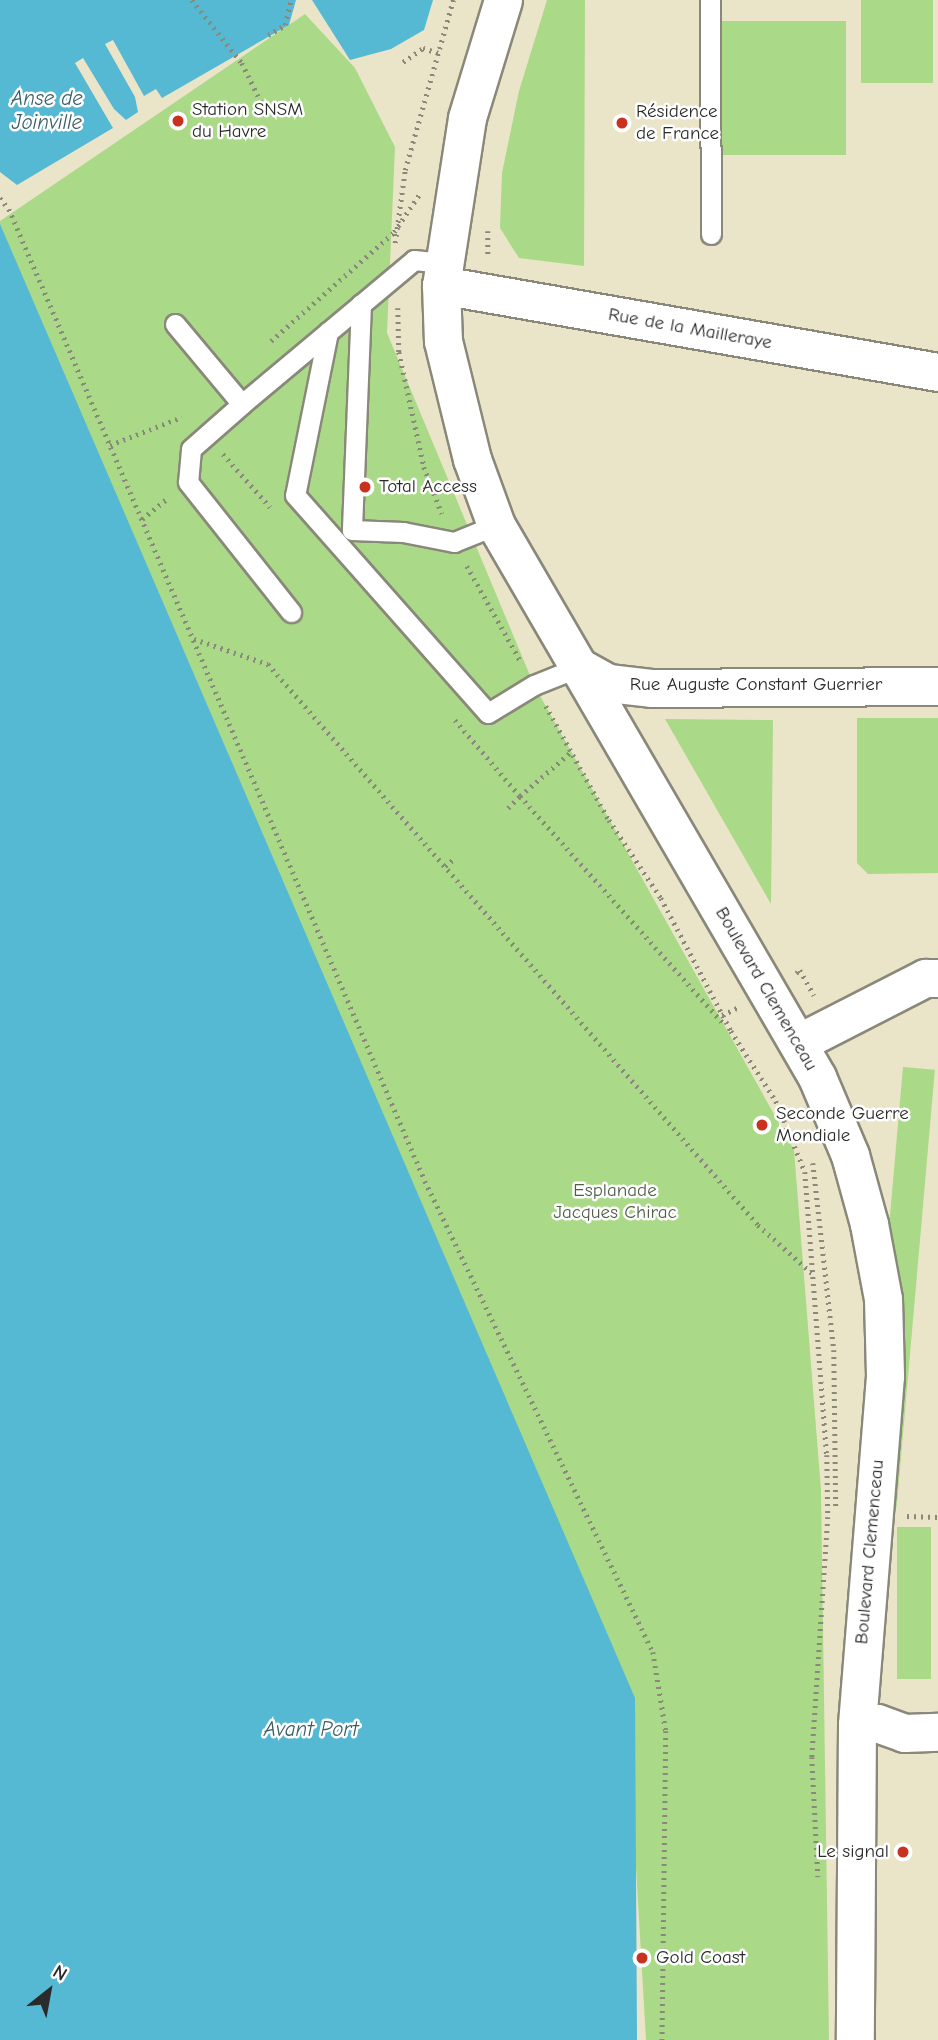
<!DOCTYPE html>
<html>
<head>
<meta charset="utf-8">
<style>
	body { margin:0 }
	#map { position:relative; width:938px; height:2040px; overflow:hidden; background:#eae5c8; font-family:"Comic Neue",sans-serif }
	div>[style] { position:absolute }
	.green>* { inset:0; background:#aad987; transform-origin:0 0 }
	.water>* { inset:0; background:#55b9d4 }
	.path>* { height:4.5px; margin-top:-2.25px; transform-origin:0; background:repeating-linear-gradient(90deg,#8a887a 0 2px,transparent 0 7px) }
	.roads { filter:drop-shadow(2px 0 #8a887a) drop-shadow(-2px 0 #8a887a) drop-shadow(0 2px #8a887a) drop-shadow(0 -2px #8a887a) }
	.lane>* { height:19px; margin:-9.5px; padding:0 9.5px; transform-origin:9.5px; border-radius:9.5px; background:#fff }
	.street>* { height:37px; margin:-18.5px; padding:0 18.5px; transform-origin:18.5px; border-radius:18.5px; background:#fff }
	.dots>* { width:19px; height:19px; translate:-50% -50%; box-sizing:border-box; border:4px solid #fff; border-radius:50% }
	span { translate:-50% -50%; white-space:nowrap; text-align:center; line-height:1.15; -webkit-text-stroke:5px #fff; paint-order:stroke }
	.poi-label { font-size:19px; color:#2b2b2b }
	.left { translate:0 -50%; text-align:left }
	.right { translate:-100% -50%; text-align:right }
	.street-label { font-size:19px; color:#2b2b2b }
	.park-label { font-size:19px; color:#515f47 }
	.water-label { font-size:21px; color:#3a5d66; font-style:italic }
	.north { position:absolute; left:14px; top:1956px; width:70px; height:70px; -webkit-text-stroke:5px #fff; paint-order:stroke; rotate:31deg; font-size:19px; font-weight:700; line-height:28px; text-align:center; color:#2b2b2b }
	.north::after { content:''; display:block; margin:auto; width:24px; height:32px; background:#2b2b2b; clip-path:polygon(50% 0,100% 100%,50% 72%,0 100%) }
</style>
</head>
<body>
<div id="map">
	<div class="green">
		<i style="clip-path:polygon(547px 0,585px 0,584px 266px,519px 258px,500px 228px,502px 173px,519px 91px)"></i>
		<i style="left:861px;top:0;width:72px;height:83px"></i>
		<i style="clip-path:polygon(305px 14px,355px 68px,395px 147px,387px 333px,534px 685px,794px 1150px,821px 1490px,829px 2040px,646px 2040px,625px 1676px,0 253px,0 221px)"></i>
		<i style="left:846px;top:21px;width:134px;height:130px;rotate:90deg"></i>
		<i style="clip-path:polygon(857px 718px,938px 718px,938px 873px,868px 874px,857px 863px)"></i>
		<i style="clip-path:polygon(665px 719px,773px 720px,771px 904px)"></i>
		<i style="left:903px;top:1067px;width:32px;height:439px;rotate:5deg"></i>
		<i style="left:931px;top:1527px;width:152px;height:34px;rotate:90deg"></i>
	</div>
	<div class="water">
		<i style="clip-path:polygon(0 0,296px 0,289px 25px,162px 98px,156px 89px,144px 96px,113px 40px,105px 44px,135px 97px,138px 112px,126px 120px,114px 109px,83px 58px,75px 63px,113px 128px,17px 185px,0 172px)"></i>
		<i style="clip-path:polygon(312px 0,433px 0,424px 30px,391px 49px,350px 60px)"></i>
		<i style="clip-path:polygon(0 224px,635px 1698px,637px 2040px,0 2040px)"></i>
	</div>
	<div class="path">
		<i style="left:192px;top:0;width:80px;rotate:51.6deg"></i>
		<i style="left:242px;top:63px;width:61px;rotate:63.9deg"></i>
		<i style="left:268px;top:35px;width:20px;rotate:-30deg"></i>
		<i style="left:285px;top:25px;width:26px;rotate:-77deg"></i>
		<i style="left:403px;top:62px;width:24px;rotate:-35deg"></i>
		<i style="left:423px;top:48px;width:16px;rotate:18deg"></i>
		<i style="left:0;top:198px;width:14px;rotate:51deg"></i>
		<i style="left:9px;top:209px;width:1057px;rotate:66.83deg"></i>
		<i style="left:425px;top:1181px;width:523px;rotate:64.17deg"></i>
		<i style="left:653px;top:1652px;width:80px;rotate:80.7deg"></i>
		<i style="left:666px;top:1731px;width:309px;rotate:90.7deg"></i>
		<i style="left:488px;top:231px;width:26px;rotate:90deg"></i>
		<i style="left:395px;top:243px;width:74px;rotate:-82.2deg"></i>
		<i style="left:405px;top:170px;width:177px;rotate:-74.2deg"></i>
		<i style="left:398px;top:308px;width:44px;rotate:88.7deg"></i>
		<i style="left:399px;top:352px;width:118px;rotate:77.7deg"></i>
		<i style="left:424px;top:467px;width:50px;rotate:69deg"></i>
		<i style="left:271px;top:341px;width:164px;rotate:-41.5deg"></i>
		<i style="left:394px;top:232px;width:45px;rotate:-56deg"></i>
		<i style="left:110px;top:445px;width:77px;rotate:-21.3deg"></i>
		<i style="left:223px;top:454px;width:71px;rotate:48.4deg"></i>
		<i style="left:142px;top:519px;width:32px;rotate:-39deg"></i>
		<i style="left:467px;top:566px;width:110px;rotate:60.6deg"></i>
		<i style="left:194px;top:639px;width:78px;rotate:18.7deg"></i>
		<i style="left:268px;top:664px;width:745px;rotate:48.86deg"></i>
		<i style="left:758px;top:1225px;width:74px;rotate:41.7deg"></i>
		<i style="left:546px;top:706px;width:130px;rotate:61.1deg"></i>
		<i style="left:609px;top:820px;width:94px;rotate:56.3deg"></i>
		<i style="left:661px;top:898px;width:150px;rotate:62.2deg"></i>
		<i style="left:731px;top:1031px;width:83px;rotate:57.3deg"></i>
		<i style="left:776px;top:1101px;width:77px;rotate:67.8deg"></i>
		<i style="left:805px;top:1172px;width:284px;rotate:85.6deg"></i>
		<i style="left:827px;top:1455px;width:62px;rotate:89.1deg"></i>
		<i style="left:828px;top:1517px;width:241px;rotate:93.8deg"></i>
		<i style="left:812px;top:1757px;width:120px;rotate:87.1deg"></i>
		<i style="left:455px;top:720px;width:100px;rotate:49.5deg"></i>
		<i style="left:520px;top:796px;width:67px;rotate:-40.8deg"></i>
		<i style="left:508px;top:808px;width:17px;rotate:-45deg"></i>
		<i style="left:520px;top:796px;width:305px;rotate:48.2deg"></i>
		<i style="left:445px;top:866px;width:11px;rotate:-38deg"></i>
		<i style="left:796px;top:973px;width:5px;rotate:-37deg"></i>
		<i style="left:800px;top:970px;width:29px;rotate:61deg"></i>
		<i style="left:722px;top:1015px;width:17px;rotate:-25deg"></i>
		<i style="left:813px;top:1163px;width:188px;rotate:83.6deg"></i>
		<i style="left:834px;top:1350px;width:159px;rotate:89.3deg"></i>
		<i style="left:907px;top:1516px;width:31px;rotate:2deg"></i>
	</div>
	<div class="roads">
		<div class="lane">
			<i style="left:710px;top:0;width:234px;rotate:89.8deg"></i>
			<i style="left:361px;top:304px;width:226px;rotate:92.3deg"></i>
			<i style="left:352px;top:530px;width:51px;rotate:2.2deg"></i>
			<i style="left:403px;top:532px;width:52px;rotate:11.1deg"></i>
			<i style="left:454px;top:542px;width:45px;rotate:-22deg"></i>
			<i style="left:175px;top:324px;width:104px;rotate:50.1deg"></i>
			<i style="left:242px;top:404px;width:224px;rotate:-39.9deg"></i>
			<i style="left:414px;top:260px;width:29px;rotate:6deg"></i>
			<i style="left:328px;top:332px;width:166px;rotate:101.4deg"></i>
			<i style="left:295px;top:495px;width:291px;rotate:48.5deg"></i>
			<i style="left:488px;top:713px;width:54px;rotate:-31.3deg"></i>
			<i style="left:534px;top:685px;width:48px;rotate:-21.8deg"></i>
			<i style="left:242px;top:404px;width:68px;rotate:138.6deg"></i>
			<i style="left:191px;top:449px;width:33px;rotate:95deg"></i>
			<i style="left:188px;top:482px;width:166px;rotate:51.6deg"></i>
		</div>
		<div class="street">
			<i style="left:503px;top:0;width:123px;rotate:107deg"></i>
			<i style="left:467px;top:118px;width:169px;rotate:98.8deg"></i>
			<i style="left:441px;top:285px;width:56px;rotate:88deg"></i>
			<i style="left:443px;top:341px;width:122px;rotate:76.2deg"></i>
			<i style="left:472px;top:459px;width:70px;rotate:70deg"></i>
			<i style="left:496px;top:525px;width:639px;rotate:59.82deg"></i>
			<i style="left:817px;top:1077px;width:85px;rotate:67.1deg"></i>
			<i style="left:850px;top:1155px;width:72px;rotate:74.6deg"></i>
			<i style="left:869px;top:1224px;width:76px;rotate:79.4deg"></i>
			<i style="left:883px;top:1299px;width:77px;rotate:88.5deg"></i>
			<i style="left:885px;top:1376px;width:350px;rotate:94.6deg"></i>
			<i style="left:857px;top:1725px;width:315px;rotate:90.4deg"></i>
			<i style="left:441px;top:285px;width:505px;rotate:9.93deg"></i>
			<i style="left:579px;top:667px;width:33px;rotate:29deg"></i>
			<i style="left:608px;top:683px;width:43px;rotate:6.6deg"></i>
			<i style="left:651px;top:688px;width:287px;rotate:-0.4deg"></i>
			<i style="left:798px;top:1043px;width:143px;rotate:-27.1deg"></i>
			<i style="left:925px;top:978px;width:13px"></i>
			<i style="left:857px;top:1725px;width:20px;rotate:-6deg"></i>
			<i style="left:877px;top:1723px;width:29px;rotate:20deg"></i>
			<i style="left:904px;top:1733px;width:34px;rotate:-2deg"></i>
		</div>
	</div>
	<div class="dots">
		<i style="left:178px;top:121px;background:#c8321e"></i>
		<i style="left:622px;top:123px;background:#c8321e"></i>
		<i style="left:365px;top:487px;background:#c8321e"></i>
		<i style="left:762px;top:1125px;background:#c8321e"></i>
		<i style="left:903px;top:1852px;background:#c8321e"></i>
		<i style="left:642px;top:1958px;background:#c8321e"></i>
	</div>
	<div class="poi-label">
		<span class="left" style="left:192px;top:121px">Station SNSM<br>du Havre</span>
		<span class="left" style="left:636px;top:123px">Résidence<br>de France</span>
		<span class="left" style="left:379px;top:487px">Total Access</span>
		<span class="left" style="left:776px;top:1125px">Seconde Guerre<br>Mondiale</span>
		<span class="right" style="left:889px;top:1852px">Le signal</span>
		<span class="left" style="left:656px;top:1958px">Gold Coast</span>
	</div>
	<div class="street-label">
		<span style="left:690px;top:329px;rotate:10deg">Rue de la Mailleraye</span>
		<span style="left:756px;top:685px">Rue Auguste Constant Guerrier</span>
		<span style="left:766px;top:989px;rotate:60deg">Boulevard Clemenceau</span>
		<span style="left:870px;top:1552px;rotate:-85deg">Boulevard Clemenceau</span>
	</div>
	<div class="park-label">
		<span style="left:615px;top:1202px">Esplanade<br>Jacques Chirac</span>
	</div>
	<div class="water-label">
		<span style="left:47px;top:110px">Anse de<br>Joinville</span>
		<span style="left:311px;top:1729px">Avant Port</span>
	</div>
	<div class="north">N</div>
</div>
</body>
</html>
